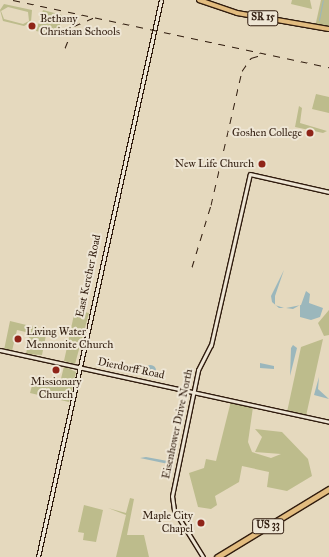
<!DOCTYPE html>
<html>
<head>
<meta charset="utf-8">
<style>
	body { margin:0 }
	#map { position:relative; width:329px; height:557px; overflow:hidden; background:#e5d9be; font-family:"IM FELL Great Primer",serif }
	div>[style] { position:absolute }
	.green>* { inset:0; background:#bdbc8c }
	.water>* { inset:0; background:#9bb7bc }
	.round { border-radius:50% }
	.stream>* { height:1px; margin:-0.5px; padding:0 0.5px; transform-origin:0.5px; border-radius:0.5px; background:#9bb7bc }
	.roads { filter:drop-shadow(1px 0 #301c0e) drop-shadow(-1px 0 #301c0e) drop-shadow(0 1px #301c0e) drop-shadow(0 -1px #301c0e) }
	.secondary>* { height:3px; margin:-1.5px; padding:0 1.5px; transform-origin:1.5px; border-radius:1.5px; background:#eee6d5 }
	.primary>* { height:4px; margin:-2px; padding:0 2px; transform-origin:2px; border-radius:2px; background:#e2bc7f }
	.highway>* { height:5px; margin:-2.5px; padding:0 2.5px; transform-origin:2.5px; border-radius:2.5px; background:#e2bc7f }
	.rail>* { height:1px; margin-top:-0.5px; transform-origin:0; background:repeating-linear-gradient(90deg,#301c0e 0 7px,transparent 0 14px) }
	.dots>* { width:11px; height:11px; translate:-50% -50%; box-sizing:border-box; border:2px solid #eee6d5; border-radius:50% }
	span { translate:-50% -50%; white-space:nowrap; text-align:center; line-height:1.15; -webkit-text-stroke:4px #eee6d5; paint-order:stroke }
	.shield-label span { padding:1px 3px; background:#eee6d5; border:1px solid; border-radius:3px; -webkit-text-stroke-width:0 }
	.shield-label { font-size:10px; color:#301c0e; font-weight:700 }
	.poi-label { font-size:11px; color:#301c0e }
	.left { translate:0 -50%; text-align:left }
	.right { translate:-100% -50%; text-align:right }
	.street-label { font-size:11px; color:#301c0e }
</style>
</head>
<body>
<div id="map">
	<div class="green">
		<i style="clip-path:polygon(292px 0,310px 0,312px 9px,291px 4px)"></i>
		<i style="clip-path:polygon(321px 0,329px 0,329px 29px,315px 27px)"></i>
		<i style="clip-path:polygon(evenodd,4px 4px,32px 10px,31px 22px,24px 26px,3px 21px,0 10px,4px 4px,8px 7px,28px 12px,29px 21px,23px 24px,4px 19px,1px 11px,8px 7px)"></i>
		<i style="clip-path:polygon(43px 10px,62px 15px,59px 29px,51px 34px,36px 31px)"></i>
		<i style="clip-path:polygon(316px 94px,329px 97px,329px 113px,312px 109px)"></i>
		<i style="clip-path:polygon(299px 106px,302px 108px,300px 123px,327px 131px,323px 133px,295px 127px)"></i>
		<i style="clip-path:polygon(75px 310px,89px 313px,75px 364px,64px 361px)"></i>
		<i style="clip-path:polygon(329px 310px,329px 335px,324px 336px,318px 323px)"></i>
		<i style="clip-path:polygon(10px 321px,47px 330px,42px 355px,26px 354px,30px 333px,17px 330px,12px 351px,4px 350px)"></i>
		<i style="clip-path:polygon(323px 339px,306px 416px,287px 412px,301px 347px)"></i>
		<i style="clip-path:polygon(64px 366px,76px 372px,69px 402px,30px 393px,34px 378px,60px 383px)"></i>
		<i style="clip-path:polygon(231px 401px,253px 407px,248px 442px,252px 452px,271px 458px,281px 454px,255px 452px,262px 437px,255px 429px,282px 432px,308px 459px,312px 476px,287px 491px,267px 487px,269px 472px,242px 466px,239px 482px,215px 496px,217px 505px,211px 509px,198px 507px,189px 473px,204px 468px,206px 459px,216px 461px)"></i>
		<i style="clip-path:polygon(130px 498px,134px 499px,127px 535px,144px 535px,149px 557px,116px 557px,126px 515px,108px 508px,126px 513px)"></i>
		<i style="clip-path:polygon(84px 505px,103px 510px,96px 542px,83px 540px,84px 533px,78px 532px)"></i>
	</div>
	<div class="water">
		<i style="clip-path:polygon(284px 270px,275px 296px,275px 305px,284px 308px,279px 308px,272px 302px,271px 296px)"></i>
		<i style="clip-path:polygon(306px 291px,310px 294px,309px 303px,323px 308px,320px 317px,311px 320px,300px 317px,300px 305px,293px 309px,286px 308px,301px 305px)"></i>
		<i style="clip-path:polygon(293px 345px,297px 348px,290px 376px,291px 348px)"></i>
		<i style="clip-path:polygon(260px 363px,274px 366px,274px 369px,260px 368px)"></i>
		<i class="round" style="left:144.5px;top:364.5px;width:11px;height:11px"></i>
		<i style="clip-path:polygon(319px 377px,318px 389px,329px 399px,314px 395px)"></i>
		<i style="clip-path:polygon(146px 457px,173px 462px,173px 465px,140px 458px)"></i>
	</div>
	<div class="stream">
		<i style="left:319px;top:20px;width:20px;rotate:-79deg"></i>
	</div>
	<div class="roads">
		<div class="secondary">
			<i style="left:0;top:350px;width:337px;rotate:12.3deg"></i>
			<i style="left:38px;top:557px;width:570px;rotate:-77.55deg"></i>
			<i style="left:203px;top:557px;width:55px;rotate:-121.7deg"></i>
			<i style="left:174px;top:510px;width:14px;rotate:-98deg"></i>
			<i style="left:172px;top:496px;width:129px;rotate:-78.3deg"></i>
			<i style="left:198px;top:370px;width:28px;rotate:-63deg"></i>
			<i style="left:211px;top:345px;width:175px;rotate:-77.2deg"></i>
			<i style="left:250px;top:174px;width:81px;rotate:12.8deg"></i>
		</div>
		<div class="primary">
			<i style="left:199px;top:0;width:40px;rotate:18.9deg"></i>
			<i style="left:237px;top:13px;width:93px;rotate:9.9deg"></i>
		</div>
		<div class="highway">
			<i style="left:217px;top:557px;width:131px;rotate:-31.3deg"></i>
		</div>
	</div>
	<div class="rail">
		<i style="left:13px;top:0;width:323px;rotate:12deg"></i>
		<i style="left:65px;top:48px;width:24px;rotate:-68deg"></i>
		<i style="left:74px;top:26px;width:21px;rotate:-23deg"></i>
		<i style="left:192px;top:267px;width:65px;rotate:-73deg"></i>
		<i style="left:211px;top:205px;width:138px;rotate:-77deg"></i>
		<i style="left:242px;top:71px;width:16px;rotate:-55deg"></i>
		<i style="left:251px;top:58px;width:14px;rotate:-17deg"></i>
	</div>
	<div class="dots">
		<i style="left:32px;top:26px;background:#8f2418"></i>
		<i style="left:310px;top:133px;background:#8f2418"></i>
		<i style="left:262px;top:164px;background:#8f2418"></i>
		<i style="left:18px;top:339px;background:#8f2418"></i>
		<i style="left:56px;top:370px;background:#8f2418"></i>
		<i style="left:201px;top:523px;background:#8f2418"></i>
	</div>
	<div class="shield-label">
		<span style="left:263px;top:18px">SR 15</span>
		<span style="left:268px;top:526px">US 33</span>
	</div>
	<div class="poi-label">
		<span class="left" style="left:40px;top:26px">Bethany<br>Christian Schools</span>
		<span class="right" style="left:302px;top:133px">Goshen College</span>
		<span class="right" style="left:254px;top:164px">New Life Church</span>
		<span class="left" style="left:26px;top:339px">Living Water<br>Mennonite Church</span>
		<span style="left:56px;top:389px">Missionary<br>Church</span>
		<span class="right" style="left:193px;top:523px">Maple City<br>Chapel</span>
	</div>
	<div class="street-label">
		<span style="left:89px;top:276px;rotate:-78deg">East Kercher Road</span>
		<span style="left:131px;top:369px;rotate:12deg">Dierdorff Road</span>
		<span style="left:178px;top:424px;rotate:-78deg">Eisenhower Drive North</span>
	</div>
</div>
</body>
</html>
